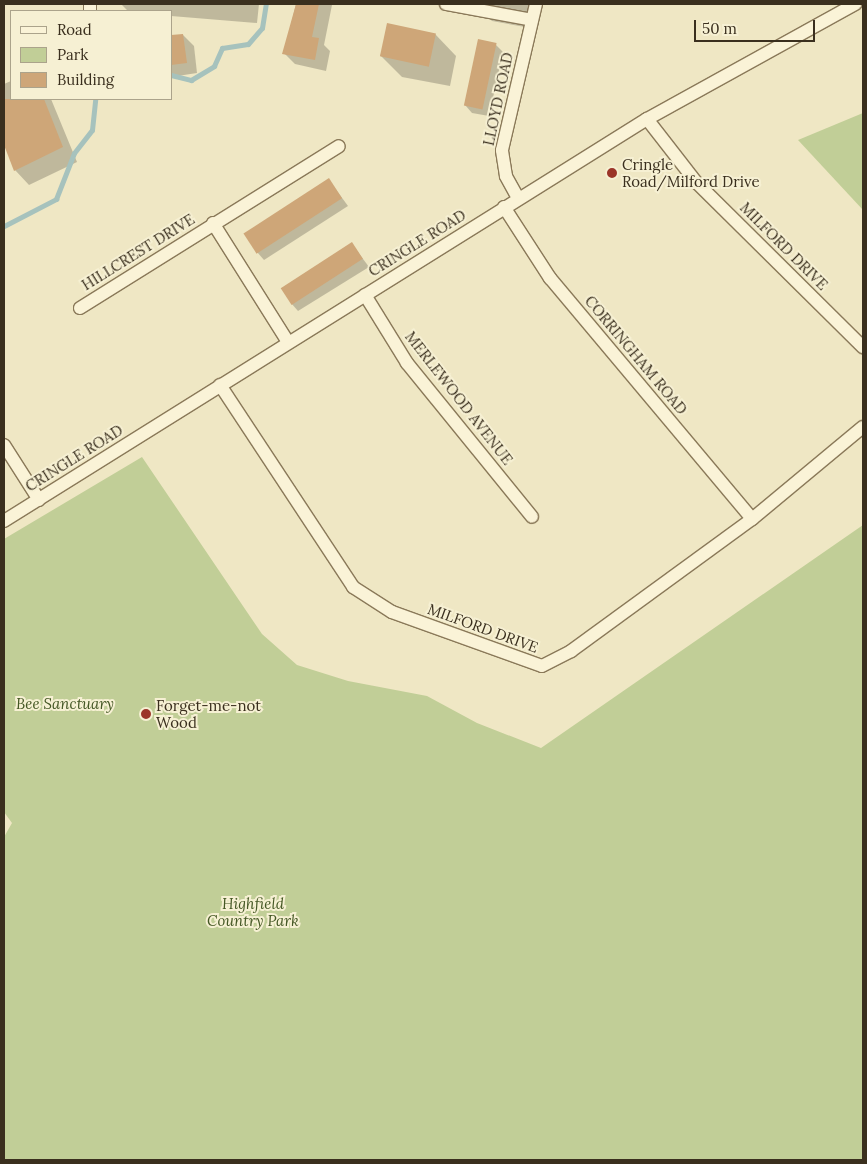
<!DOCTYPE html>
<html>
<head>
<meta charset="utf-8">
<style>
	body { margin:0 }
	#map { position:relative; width:867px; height:1164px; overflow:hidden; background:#efe7c4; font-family:Lora,serif }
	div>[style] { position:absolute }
	.green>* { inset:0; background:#c1ce97 }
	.shadow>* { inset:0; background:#0003 }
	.stream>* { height:5px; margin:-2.5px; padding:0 2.5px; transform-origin:2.5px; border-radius:2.5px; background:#a6c2bd }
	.building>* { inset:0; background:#cea678; transform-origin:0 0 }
	.roads { filter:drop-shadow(1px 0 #8a7959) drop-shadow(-1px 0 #8a7959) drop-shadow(0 1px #8a7959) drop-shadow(0 -1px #8a7959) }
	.minor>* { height:12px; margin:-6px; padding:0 6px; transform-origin:6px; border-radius:6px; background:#faf3d7 }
	.dots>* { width:14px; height:14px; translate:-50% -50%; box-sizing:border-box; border:2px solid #f6f0d3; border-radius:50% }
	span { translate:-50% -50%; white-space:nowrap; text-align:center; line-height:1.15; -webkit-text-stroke:4px #f6f0d3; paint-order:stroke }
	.street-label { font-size:15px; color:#3a2f1e }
	.poi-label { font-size:15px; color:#3a2f1e }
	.left { translate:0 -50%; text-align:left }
	.park-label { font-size:15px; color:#445724; font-style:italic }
	.frame { position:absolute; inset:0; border:5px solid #3a2f1e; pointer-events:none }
	.legend { position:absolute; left:10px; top:10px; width:162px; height:90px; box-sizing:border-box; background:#f6f0d3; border:1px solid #aba38b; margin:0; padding:6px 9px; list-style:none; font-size:15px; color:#3a2f1e }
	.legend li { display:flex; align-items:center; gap:10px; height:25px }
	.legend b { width:25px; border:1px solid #aba38b }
	.scale { position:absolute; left:694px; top:20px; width:121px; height:22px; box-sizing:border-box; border:2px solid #3a2f1e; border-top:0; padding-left:6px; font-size:15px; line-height:18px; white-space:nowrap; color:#3a2f1e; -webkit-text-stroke:4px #f6f0d3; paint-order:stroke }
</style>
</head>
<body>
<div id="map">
	<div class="green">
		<i style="clip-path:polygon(863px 113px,863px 210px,798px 140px)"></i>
		<i style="clip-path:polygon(142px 457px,262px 634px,297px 665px,348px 681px,427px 696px,477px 723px,541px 748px,863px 525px,863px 1160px,4px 1160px,4px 837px,12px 823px,4px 812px,4px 539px)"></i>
	</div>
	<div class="shadow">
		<i style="clip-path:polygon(121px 4px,259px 4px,257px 23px,171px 16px,171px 11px,128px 11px)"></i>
		<i style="clip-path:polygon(296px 4px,337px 4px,332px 5px,324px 45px,330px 51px,326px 71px,295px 64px,284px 53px)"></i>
		<i style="clip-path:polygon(475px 4px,530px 4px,525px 27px,492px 21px)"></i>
		<i style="clip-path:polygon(435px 34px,456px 56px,450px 86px,402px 77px,380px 55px)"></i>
		<i style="clip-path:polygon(183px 35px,194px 46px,197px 73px,171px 77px,171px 36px)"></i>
		<i style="clip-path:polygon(496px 45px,503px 52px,489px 116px,472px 113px,465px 105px)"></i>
		<i style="clip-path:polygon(11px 81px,11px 99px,51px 99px,77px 162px,29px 185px,15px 170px,4px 142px,4px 84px)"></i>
		<i style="clip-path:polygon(329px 180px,348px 206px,264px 260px,257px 252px)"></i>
		<i style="clip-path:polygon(352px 244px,369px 267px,298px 311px,291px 303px)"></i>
	</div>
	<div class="stream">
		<i style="left:171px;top:75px;width:21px;rotate:14deg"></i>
		<i style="left:191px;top:80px;width:27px;rotate:-31deg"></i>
		<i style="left:214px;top:66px;width:20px;rotate:-66deg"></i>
		<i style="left:222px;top:48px;width:26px;rotate:-9deg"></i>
		<i style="left:248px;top:44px;width:21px;rotate:-49deg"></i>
		<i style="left:262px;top:28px;width:24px;rotate:-81deg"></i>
		<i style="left:4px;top:226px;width:59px;rotate:-27.4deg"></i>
		<i style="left:56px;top:199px;width:49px;rotate:-68.6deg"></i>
		<i style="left:74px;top:153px;width:29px;rotate:-52deg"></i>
		<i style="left:92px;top:130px;width:31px;rotate:-84deg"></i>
	</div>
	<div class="building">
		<i style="clip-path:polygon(296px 4px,319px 4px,312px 37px,319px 38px,315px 60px,282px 54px)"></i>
		<i style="left:387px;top:23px;width:50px;height:34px;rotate:12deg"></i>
		<i style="clip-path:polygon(183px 34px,187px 63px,171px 65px,171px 35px)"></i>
		<i style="left:478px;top:39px;width:19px;height:68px;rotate:12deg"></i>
		<i style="clip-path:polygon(4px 99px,44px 99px,63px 147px,14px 171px,4px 145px)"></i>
		<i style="left:329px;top:178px;width:24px;height:102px;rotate:57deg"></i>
		<i style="left:352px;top:242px;width:20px;height:85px;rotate:57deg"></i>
	</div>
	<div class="roads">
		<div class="minor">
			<i style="left:446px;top:4px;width:87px;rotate:10.5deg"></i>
			<i style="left:90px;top:11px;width:7px;rotate:-90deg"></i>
			<i style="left:647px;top:119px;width:80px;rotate:52.1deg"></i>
			<i style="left:696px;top:182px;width:235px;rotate:44.7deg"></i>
			<i style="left:518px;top:198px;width:25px;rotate:-119deg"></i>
			<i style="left:506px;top:176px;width:26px;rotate:-99deg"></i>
			<i style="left:502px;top:150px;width:150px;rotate:-76.9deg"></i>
			<i style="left:504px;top:207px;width:85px;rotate:57.1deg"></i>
			<i style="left:550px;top:278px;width:314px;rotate:50deg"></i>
			<i style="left:213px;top:223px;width:141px;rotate:57.8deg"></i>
			<i style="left:365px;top:295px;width:80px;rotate:58.3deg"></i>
			<i style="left:407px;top:363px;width:198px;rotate:50.9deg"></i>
			<i style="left:80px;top:308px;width:305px;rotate:-32deg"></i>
			<i style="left:220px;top:385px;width:242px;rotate:56.6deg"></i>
			<i style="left:353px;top:587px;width:46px;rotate:32.7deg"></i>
			<i style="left:392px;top:612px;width:159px;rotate:19.8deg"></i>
			<i style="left:542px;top:666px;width:33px;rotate:-27deg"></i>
			<i style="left:571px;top:651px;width:224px;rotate:-36.1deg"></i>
			<i style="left:752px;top:519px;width:144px;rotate:-39.7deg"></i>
			<i style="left:4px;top:445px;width:65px;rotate:57.5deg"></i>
			<i style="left:4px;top:521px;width:758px;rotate:-32.01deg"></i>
			<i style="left:647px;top:119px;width:238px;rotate:-28.9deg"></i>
		</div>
	</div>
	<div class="dots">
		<i style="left:612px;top:173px;background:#9b3528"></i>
		<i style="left:146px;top:714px;background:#9b3528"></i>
	</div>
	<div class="street-label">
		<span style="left:498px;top:99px;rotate:-78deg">LLOYD ROAD</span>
		<span style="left:417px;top:243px;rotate:-32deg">CRINGLE ROAD</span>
		<span style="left:784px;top:246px;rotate:45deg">MILFORD DRIVE</span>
		<span style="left:138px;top:252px;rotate:-32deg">HILLCREST DRIVE</span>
		<span style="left:636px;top:355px;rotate:50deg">CORRINGHAM ROAD</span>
		<span style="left:459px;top:398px;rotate:52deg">MERLEWOOD AVENUE</span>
		<span style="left:74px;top:458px;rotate:-32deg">CRINGLE ROAD</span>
		<span style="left:483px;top:628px;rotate:20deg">MILFORD DRIVE</span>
	</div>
	<div class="poi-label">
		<span class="left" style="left:622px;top:173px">Cringle<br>Road/Milford Drive</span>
		<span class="left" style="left:156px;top:714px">Forget-me-not<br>Wood</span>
	</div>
	<div class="park-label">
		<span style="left:65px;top:704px">Bee Sanctuary</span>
		<span style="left:253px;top:912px">Highfield<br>Country Park</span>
	</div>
	<div class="frame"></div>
	<ul class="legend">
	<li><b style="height:6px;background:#faf3d7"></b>Road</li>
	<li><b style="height:14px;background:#c1ce97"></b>Park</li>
	<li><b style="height:14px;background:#cea678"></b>Building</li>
	</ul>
	<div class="scale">50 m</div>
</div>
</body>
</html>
